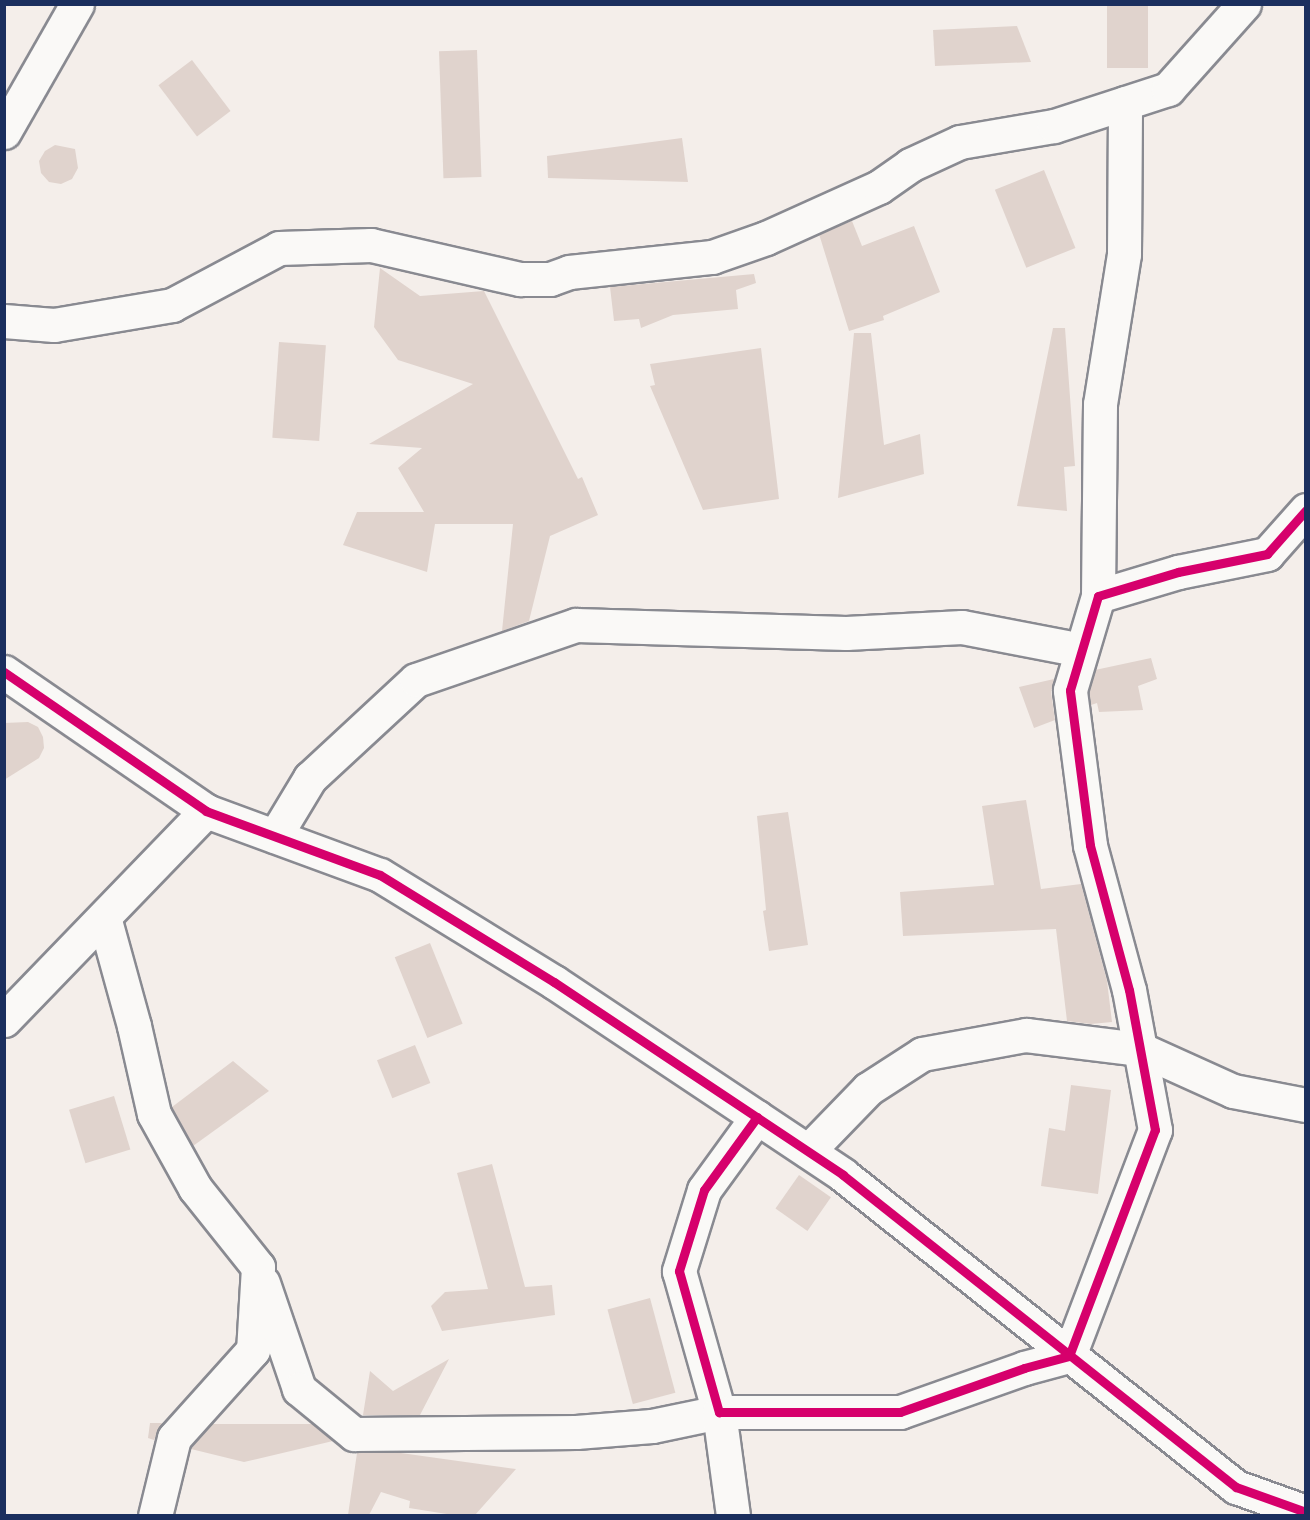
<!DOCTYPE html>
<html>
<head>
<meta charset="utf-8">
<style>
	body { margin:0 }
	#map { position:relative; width:1310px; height:1520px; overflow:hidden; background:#f4eeea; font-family:"Gochi Hand",sans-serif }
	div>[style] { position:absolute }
	.building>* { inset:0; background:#e0d3cd; transform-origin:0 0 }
	.roads { filter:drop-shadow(2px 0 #898a91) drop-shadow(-2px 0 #898a91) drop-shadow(0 2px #898a91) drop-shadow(0 -2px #898a91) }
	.street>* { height:33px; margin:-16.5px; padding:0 16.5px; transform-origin:16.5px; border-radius:16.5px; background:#faf9f7 }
	.cycleway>* { height:9px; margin:-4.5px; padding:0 4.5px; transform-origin:4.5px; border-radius:4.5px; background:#d6006c }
	span { translate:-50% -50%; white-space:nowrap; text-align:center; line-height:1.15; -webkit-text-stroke:5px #fdfcf7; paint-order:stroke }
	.frame { position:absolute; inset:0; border:6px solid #1b2f5e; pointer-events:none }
</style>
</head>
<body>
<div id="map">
	<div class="building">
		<i style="left:1107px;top:4px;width:41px;height:64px"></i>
		<i style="clip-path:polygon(1017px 26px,1031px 62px,935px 66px,933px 30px)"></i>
		<i style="left:477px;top:50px;width:127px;height:38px;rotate:88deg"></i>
		<i style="left:192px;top:60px;width:64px;height:42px;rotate:53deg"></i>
		<i style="clip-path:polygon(682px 138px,688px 182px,548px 178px,547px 156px)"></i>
		<i style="clip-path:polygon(55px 145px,75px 149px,78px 168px,72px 179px,61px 184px,49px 182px,41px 173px,39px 161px,45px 151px)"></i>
		<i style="left:1044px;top:170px;width:84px;height:53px;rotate:68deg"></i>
		<i style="clip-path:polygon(852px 221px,862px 246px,914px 226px,940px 292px,883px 316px,884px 320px,849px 331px,819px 234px)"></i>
		<i style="clip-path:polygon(380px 268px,420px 296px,484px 291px,578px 479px,582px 477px,598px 515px,550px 536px,529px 621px,502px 631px,513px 524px,435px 524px,427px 572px,343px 545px,357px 512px,424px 512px,398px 468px,422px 448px,369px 444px,473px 384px,398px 360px,374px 327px)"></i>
		<i style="clip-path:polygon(754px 274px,756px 283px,736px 290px,738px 309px,673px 315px,641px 328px,639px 319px,614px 321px,610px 287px)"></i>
		<i style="clip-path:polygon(1053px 328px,1065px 328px,1075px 466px,1064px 467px,1067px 511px,1017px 506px)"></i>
		<i style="clip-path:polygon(854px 333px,871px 333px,884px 445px,920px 434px,924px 474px,838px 498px)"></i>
		<i style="left:279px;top:342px;width:47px;height:96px;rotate:4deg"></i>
		<i style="clip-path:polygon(761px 348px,779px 499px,703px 510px,650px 386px,655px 385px,650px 364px)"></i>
		<i style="clip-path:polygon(1151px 658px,1157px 679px,1138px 686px,1143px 710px,1099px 712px,1097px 703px,1091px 705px,1089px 692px,1095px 670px)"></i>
		<i style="clip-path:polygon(1054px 679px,1051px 692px,1055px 720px,1034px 728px,1019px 687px)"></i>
		<i style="clip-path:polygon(28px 722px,38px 727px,43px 737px,44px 748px,39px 758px,4px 780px,4px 723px)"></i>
		<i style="clip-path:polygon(1026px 800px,1041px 889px,1081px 884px,1107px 981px,1112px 1022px,1091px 1024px,1067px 1021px,1056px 929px,903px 936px,900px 892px,994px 885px,982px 806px)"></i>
		<i style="clip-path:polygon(788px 812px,808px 945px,769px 951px,763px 911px,766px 910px,757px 816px)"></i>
		<i style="left:430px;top:943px;width:87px;height:38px;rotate:68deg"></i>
		<i style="left:415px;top:1045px;width:41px;height:41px;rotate:68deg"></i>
		<i style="clip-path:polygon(233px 1061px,269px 1091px,193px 1146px,172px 1107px)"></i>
		<i style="clip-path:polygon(1071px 1085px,1111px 1090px,1098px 1194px,1041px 1186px,1049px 1128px,1065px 1131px)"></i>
		<i style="left:114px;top:1096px;width:56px;height:47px;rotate:73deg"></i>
		<i style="clip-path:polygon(492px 1164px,525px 1287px,552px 1285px,555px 1315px,442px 1331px,431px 1306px,445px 1292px,488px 1289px,457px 1173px)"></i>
		<i style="left:799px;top:1175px;width:39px;height:41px;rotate:35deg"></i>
		<i style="left:650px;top:1298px;width:98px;height:44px;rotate:75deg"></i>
		<i style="clip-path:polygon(449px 1359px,420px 1415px,363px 1415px,370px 1371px,393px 1391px)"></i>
		<i style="clip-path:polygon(150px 1423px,162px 1423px,154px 1440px,148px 1438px)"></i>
		<i style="clip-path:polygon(212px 1424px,312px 1424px,333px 1441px,244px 1462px,191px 1449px)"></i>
		<i style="clip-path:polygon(401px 1452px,401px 1453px,516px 1469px,475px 1515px,453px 1515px,409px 1508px,410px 1501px,381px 1492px,369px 1515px,348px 1515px,357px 1453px)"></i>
	</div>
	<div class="roads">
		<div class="street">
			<i style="left:4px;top:132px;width:147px;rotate:-60.3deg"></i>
			<i style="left:4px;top:321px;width:50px;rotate:4.6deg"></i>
			<i style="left:54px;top:325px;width:120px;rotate:-9.6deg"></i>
			<i style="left:172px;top:305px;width:121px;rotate:-28deg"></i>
			<i style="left:279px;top:248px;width:92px;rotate:-1.9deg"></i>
			<i style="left:371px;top:245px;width:153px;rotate:12.9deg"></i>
			<i style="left:520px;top:279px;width:30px"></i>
			<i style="left:550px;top:279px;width:20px;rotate:-20deg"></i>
			<i style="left:569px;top:272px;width:144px;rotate:-6deg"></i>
			<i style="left:712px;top:257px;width:57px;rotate:-19.4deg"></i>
			<i style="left:766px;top:238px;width:124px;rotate:-24.3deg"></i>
			<i style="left:879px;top:187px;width:38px;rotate:-35deg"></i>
			<i style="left:910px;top:165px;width:55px;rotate:-24.7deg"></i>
			<i style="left:960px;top:142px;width:95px;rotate:-9.7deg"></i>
			<i style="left:1054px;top:126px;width:120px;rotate:-18deg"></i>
			<i style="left:1168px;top:89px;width:114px;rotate:-48.2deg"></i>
			<i style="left:1098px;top:596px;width:192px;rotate:-89.4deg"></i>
			<i style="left:1100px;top:404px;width:152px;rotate:-80.9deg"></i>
			<i style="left:1124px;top:254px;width:151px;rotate:-89.6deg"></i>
			<i style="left:4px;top:672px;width:245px;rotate:34.5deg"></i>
			<i style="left:206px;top:811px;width:185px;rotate:20.2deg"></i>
			<i style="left:380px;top:875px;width:204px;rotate:31.6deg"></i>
			<i style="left:554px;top:982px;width:348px;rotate:33.7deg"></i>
			<i style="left:843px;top:1175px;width:502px;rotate:38.45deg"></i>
			<i style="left:1236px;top:1487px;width:74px;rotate:19.7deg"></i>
			<i style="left:275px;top:836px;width:68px;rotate:-58.9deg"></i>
			<i style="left:310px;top:778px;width:144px;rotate:-42.8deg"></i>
			<i style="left:416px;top:680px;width:169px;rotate:-19deg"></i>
			<i style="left:576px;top:625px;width:270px;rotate:1.7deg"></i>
			<i style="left:846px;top:633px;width:116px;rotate:-3deg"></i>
			<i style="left:962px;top:627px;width:121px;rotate:10.9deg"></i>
			<i style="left:104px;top:917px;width:113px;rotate:74.6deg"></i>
			<i style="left:134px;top:1026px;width:90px;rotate:77.2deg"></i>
			<i style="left:154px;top:1114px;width:85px;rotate:61deg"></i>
			<i style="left:195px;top:1188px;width:101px;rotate:51.4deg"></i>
			<i style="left:258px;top:1267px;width:83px;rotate:93.4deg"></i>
			<i style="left:253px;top:1350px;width:118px;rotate:131.9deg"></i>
			<i style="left:174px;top:1438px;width:80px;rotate:103.7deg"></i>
			<i style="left:4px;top:1020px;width:291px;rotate:-46deg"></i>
			<i style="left:757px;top:1117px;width:90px;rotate:126deg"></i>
			<i style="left:704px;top:1190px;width:85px;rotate:107.2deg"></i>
			<i style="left:679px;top:1271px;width:147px;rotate:74.2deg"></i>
			<i style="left:719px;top:1412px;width:181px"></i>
			<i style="left:900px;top:1412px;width:132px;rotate:-19.5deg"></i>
			<i style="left:1024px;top:1368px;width:47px;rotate:-14.9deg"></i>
			<i style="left:1069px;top:1356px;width:242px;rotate:-69.2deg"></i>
			<i style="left:1155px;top:1130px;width:142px;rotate:-100.5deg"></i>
			<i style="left:1129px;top:990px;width:150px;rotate:-105.1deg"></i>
			<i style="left:1090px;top:845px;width:156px;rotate:-97.4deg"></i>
			<i style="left:1070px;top:690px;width:98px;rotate:-73.4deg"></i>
			<i style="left:1098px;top:596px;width:84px;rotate:-16.7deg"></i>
			<i style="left:1178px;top:572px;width:91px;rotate:-11.4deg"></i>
			<i style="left:1267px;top:554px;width:59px;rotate:-48.4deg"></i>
			<i style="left:808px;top:1151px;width:86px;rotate:-45.9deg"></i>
			<i style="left:868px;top:1089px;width:64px;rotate:-32.9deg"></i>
			<i style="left:922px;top:1054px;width:106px;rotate:-10.4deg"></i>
			<i style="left:1026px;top:1035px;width:115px;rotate:7deg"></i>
			<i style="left:1140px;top:1049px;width:102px;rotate:24.3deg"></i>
			<i style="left:1233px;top:1091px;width:74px;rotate:10.9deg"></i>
			<i style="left:263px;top:1283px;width:112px;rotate:71.2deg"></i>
			<i style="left:299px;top:1389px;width:71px;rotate:39.3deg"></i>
			<i style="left:354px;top:1434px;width:222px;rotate:-0.5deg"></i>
			<i style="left:576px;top:1432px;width:76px;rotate:-4.5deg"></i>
			<i style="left:652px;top:1426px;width:68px;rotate:-11.8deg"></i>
			<i style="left:719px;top:1412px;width:105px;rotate:82.3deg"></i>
		</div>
	</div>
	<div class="cycleway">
		<i style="left:4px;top:672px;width:245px;rotate:34.5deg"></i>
		<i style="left:206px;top:811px;width:185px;rotate:20.2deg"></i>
		<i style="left:380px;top:875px;width:204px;rotate:31.6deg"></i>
		<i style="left:554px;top:982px;width:348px;rotate:33.7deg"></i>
		<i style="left:843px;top:1175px;width:502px;rotate:38.45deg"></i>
		<i style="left:1236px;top:1487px;width:74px;rotate:19.7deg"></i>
		<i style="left:757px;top:1117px;width:90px;rotate:126deg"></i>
		<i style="left:704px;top:1190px;width:85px;rotate:107.2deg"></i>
		<i style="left:679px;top:1271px;width:147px;rotate:74.2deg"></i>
		<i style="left:719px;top:1412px;width:181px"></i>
		<i style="left:900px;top:1412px;width:132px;rotate:-19.5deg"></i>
		<i style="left:1024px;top:1368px;width:47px;rotate:-14.9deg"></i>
		<i style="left:1069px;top:1356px;width:242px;rotate:-69.2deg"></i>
		<i style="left:1155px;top:1130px;width:142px;rotate:-100.5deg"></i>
		<i style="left:1129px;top:990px;width:150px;rotate:-105.1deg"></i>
		<i style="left:1090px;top:845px;width:156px;rotate:-97.4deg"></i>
		<i style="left:1070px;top:690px;width:98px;rotate:-73.4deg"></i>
		<i style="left:1098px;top:596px;width:84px;rotate:-16.7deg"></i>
		<i style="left:1178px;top:572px;width:91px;rotate:-11.4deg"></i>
		<i style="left:1267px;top:554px;width:59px;rotate:-48.4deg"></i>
	</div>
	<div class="frame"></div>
</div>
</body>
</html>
